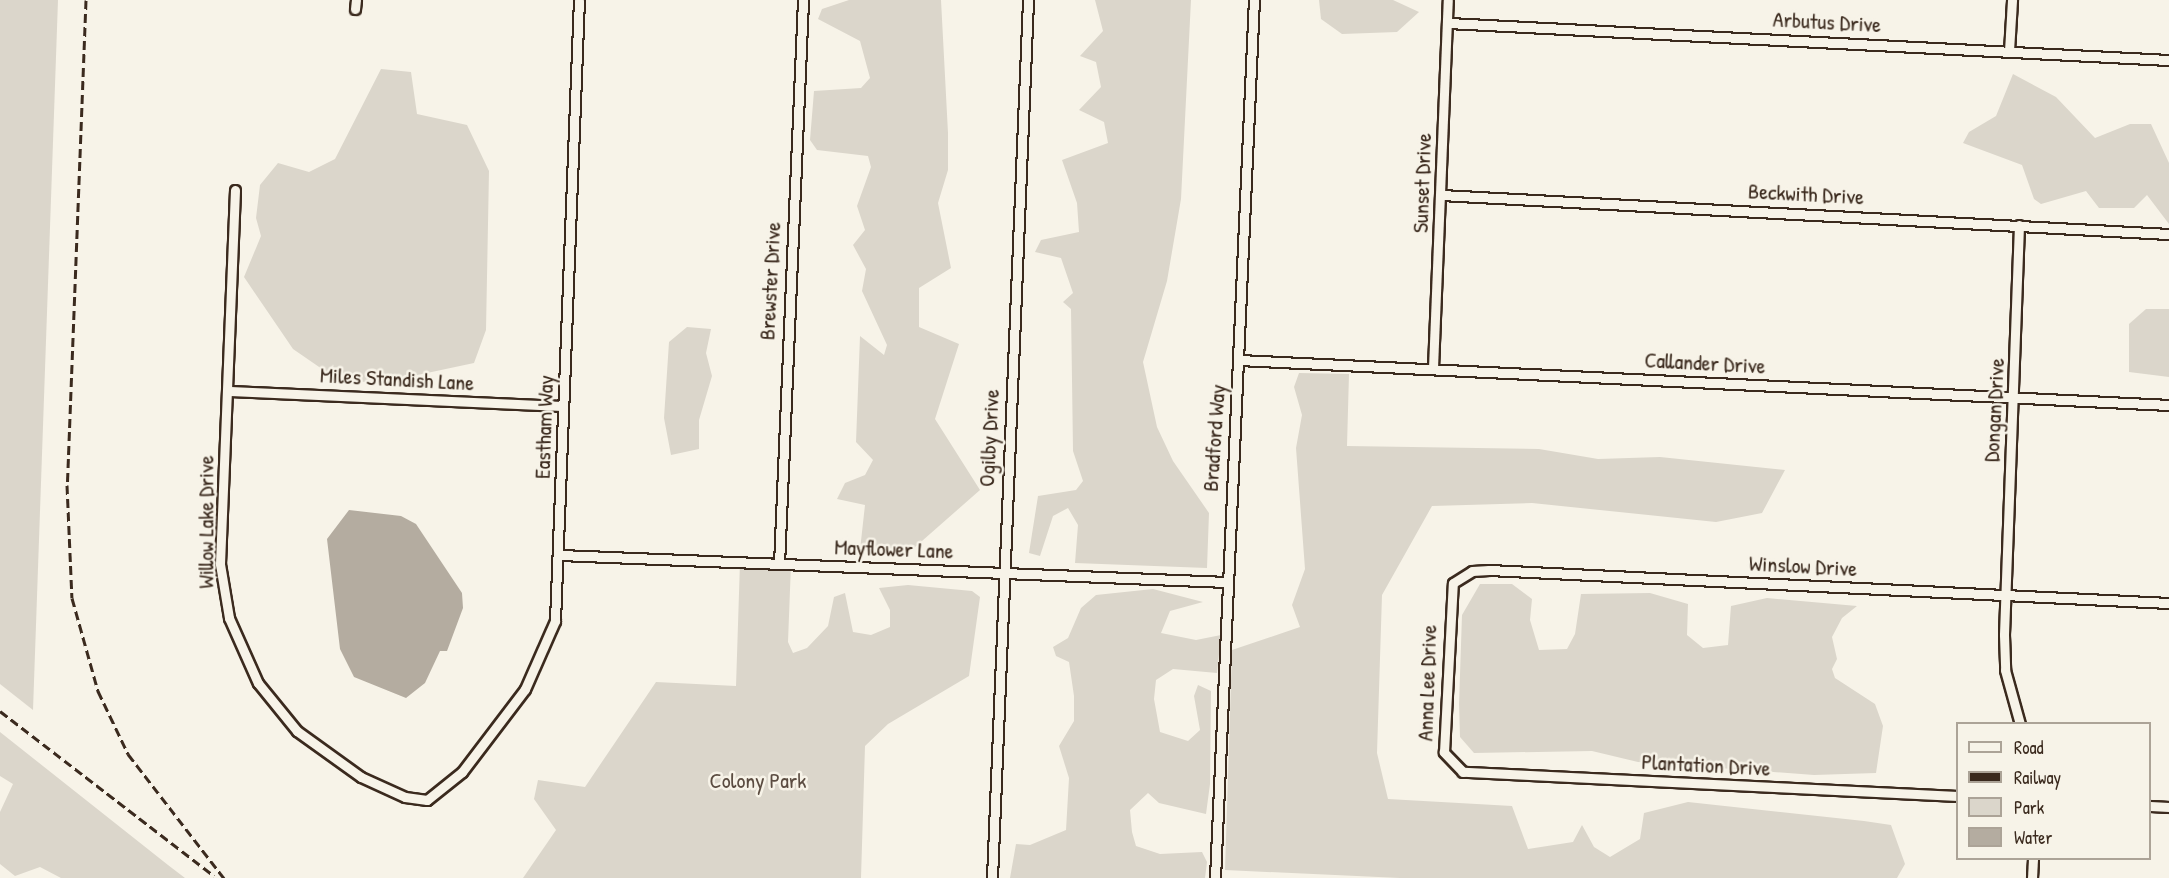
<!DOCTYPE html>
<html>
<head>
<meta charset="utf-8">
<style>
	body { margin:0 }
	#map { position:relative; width:2169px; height:878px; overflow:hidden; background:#f7f3e8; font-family:"Patrick Hand",sans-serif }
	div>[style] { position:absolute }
	.green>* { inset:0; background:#dbd6cb }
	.water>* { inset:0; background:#b4aca0 }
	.roads { filter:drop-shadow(2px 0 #3b2a1e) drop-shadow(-2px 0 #3b2a1e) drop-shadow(0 2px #3b2a1e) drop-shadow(0 -2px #3b2a1e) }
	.street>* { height:9px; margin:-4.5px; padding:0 4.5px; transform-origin:4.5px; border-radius:4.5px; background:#f7f3e8 }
	.rail>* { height:3px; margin-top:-1.5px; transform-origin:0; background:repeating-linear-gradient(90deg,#3b2a1e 0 9px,transparent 0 13.5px) }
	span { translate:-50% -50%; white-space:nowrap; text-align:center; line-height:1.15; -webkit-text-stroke:5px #f7f3e8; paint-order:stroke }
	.street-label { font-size:22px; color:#3b2a1e }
	.park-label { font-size:22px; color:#5b4c41 }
	.legend { position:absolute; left:1956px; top:722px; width:195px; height:138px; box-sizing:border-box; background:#f7f3e8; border:2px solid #aca397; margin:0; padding:8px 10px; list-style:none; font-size:18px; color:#3b2a1e }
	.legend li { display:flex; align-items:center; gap:12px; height:30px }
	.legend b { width:30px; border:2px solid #aca397 }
</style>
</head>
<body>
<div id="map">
	<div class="green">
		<i style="clip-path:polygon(0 0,58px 0,33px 710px,0 684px)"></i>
		<i style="clip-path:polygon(849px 0,941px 0,948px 133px,948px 170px,938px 203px,951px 268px,919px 288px,919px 327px,959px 344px,935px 419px,980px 490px,914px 548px,894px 555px,860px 550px,865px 505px,837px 499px,845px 483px,865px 475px,873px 460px,856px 442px,860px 336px,884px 355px,887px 345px,862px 291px,866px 269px,853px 245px,865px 230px,857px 206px,871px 167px,868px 156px,817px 150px,810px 140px,814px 91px,861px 88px,870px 78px,860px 41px,818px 19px,822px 9px)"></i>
		<i style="clip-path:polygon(1095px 0,1191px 0,1181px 199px,1167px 281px,1143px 362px,1157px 427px,1173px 461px,1209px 513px,1207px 568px,1075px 563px,1078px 525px,1068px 508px,1053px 516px,1040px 556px,1029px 553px,1038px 496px,1076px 490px,1083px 481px,1073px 451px,1071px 309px,1063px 302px,1073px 293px,1061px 258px,1035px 252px,1041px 240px,1079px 232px,1077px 203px,1062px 160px,1108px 143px,1104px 122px,1079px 110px,1101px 87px,1096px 62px,1080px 56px,1103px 31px)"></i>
		<i style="clip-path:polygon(1319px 0,1393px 0,1419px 12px,1397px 32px,1342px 34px,1321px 19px)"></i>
		<i style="clip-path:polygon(381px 69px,411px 72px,417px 114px,467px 125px,489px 171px,486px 330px,474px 363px,380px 383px,338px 380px,293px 349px,244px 277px,261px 236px,256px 218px,260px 185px,278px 163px,309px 172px,335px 159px)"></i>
		<i style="clip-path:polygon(2013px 74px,2056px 97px,2095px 138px,2130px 124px,2151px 124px,2169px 163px,2169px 224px,2147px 195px,2134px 208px,2099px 208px,2086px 191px,2041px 204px,2034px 199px,2022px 165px,1963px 143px,1969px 132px,1996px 116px)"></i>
		<i style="clip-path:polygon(2146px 309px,2169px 309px,2169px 377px,2129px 372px,2129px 324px)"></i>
		<i style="clip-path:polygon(687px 327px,711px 329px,706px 353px,712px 376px,699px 420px,699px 449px,671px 455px,664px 418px,669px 342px)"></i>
		<i style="clip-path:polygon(1299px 373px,1349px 374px,1347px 446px,1539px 449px,1598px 459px,1660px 457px,1785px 470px,1762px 513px,1716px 522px,1532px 503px,1432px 506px,1382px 595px,1377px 753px,1388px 799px,1512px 806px,1528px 849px,1573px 842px,1582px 825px,1594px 847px,1610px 857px,1640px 839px,1644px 813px,1688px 802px,1864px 821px,1891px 825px,1905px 864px,1897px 878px,1400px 878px,1225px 870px,1232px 650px,1300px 627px,1292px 605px,1305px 569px,1296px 448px,1302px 415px,1294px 387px)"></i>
		<i style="clip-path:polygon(740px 562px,791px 564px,788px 642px,793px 653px,807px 648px,828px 626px,834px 597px,845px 593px,853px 632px,871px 635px,890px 627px,890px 610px,879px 588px,908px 585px,972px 591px,980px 597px,969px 676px,888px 724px,865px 746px,861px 878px,523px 878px,556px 830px,534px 799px,538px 780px,585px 787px,656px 682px,736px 686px)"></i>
		<i style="clip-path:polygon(1480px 584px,1512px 584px,1532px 599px,1530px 620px,1539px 650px,1567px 649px,1575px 634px,1581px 594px,1650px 593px,1688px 604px,1687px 635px,1703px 648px,1728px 645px,1731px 606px,1767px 598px,1857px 606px,1842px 618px,1832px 637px,1837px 659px,1832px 669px,1835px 678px,1875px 704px,1883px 726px,1876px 773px,1814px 775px,1638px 762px,1592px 751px,1474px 753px,1460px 737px,1459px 704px,1462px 615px)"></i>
		<i style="clip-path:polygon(1153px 589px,1203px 602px,1170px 611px,1161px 633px,1196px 640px,1221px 635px,1217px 673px,1173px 669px,1156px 680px,1154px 699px,1160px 732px,1188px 741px,1200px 730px,1194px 696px,1198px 685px,1211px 691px,1210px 784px,1206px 814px,1159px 803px,1148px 793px,1130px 810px,1132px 832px,1136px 846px,1160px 854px,1202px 852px,1207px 862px,1205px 878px,1010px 878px,1016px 844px,1030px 845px,1066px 830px,1069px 778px,1059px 746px,1074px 721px,1074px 696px,1069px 662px,1056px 656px,1053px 647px,1068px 638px,1081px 608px,1096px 595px)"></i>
		<i style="clip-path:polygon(0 732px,168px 865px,185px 878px,61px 878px,40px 867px,15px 876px,0 864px,0 812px,13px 784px,0 776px)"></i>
	</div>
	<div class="water">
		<i style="clip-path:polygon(349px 510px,401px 516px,416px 524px,462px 593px,463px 608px,447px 651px,440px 651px,425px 683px,406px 698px,354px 677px,340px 649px,327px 539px)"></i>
	</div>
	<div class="roads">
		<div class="street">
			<i style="left:355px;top:9px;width:9px;rotate:-84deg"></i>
			<i style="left:1448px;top:23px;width:722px;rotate:2.94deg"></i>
			<i style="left:2009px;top:51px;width:51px;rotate:-86.6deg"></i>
			<i style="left:235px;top:190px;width:374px;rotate:92.3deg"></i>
			<i style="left:220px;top:564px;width:55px;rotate:80.5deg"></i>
			<i style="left:229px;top:618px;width:71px;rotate:66deg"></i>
			<i style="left:258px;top:683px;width:62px;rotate:50.9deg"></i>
			<i style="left:297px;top:731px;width:79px;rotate:35.7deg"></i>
			<i style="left:361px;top:777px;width:48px;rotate:24.4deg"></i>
			<i style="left:405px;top:797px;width:22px;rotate:8deg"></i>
			<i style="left:427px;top:800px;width:45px;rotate:-38.7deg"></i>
			<i style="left:462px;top:772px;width:104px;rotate:-52.8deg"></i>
			<i style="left:525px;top:689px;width:74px;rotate:-66.2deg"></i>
			<i style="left:555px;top:621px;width:621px;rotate:-87.79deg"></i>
			<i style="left:1441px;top:195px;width:729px;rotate:3.07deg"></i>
			<i style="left:2019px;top:225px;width:410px;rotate:92.1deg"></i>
			<i style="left:2004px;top:635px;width:35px;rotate:88deg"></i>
			<i style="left:2005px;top:670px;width:56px;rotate:74.5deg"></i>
			<i style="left:1239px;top:360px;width:931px;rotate:2.77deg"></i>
			<i style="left:1433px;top:368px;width:368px;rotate:-87.7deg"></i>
			<i style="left:229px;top:391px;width:334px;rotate:2.6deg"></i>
			<i style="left:560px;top:555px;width:668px;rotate:2.32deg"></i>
			<i style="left:779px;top:564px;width:565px;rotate:-87.56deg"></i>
			<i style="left:1958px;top:796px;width:496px;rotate:-177.2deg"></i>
			<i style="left:1463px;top:772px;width:28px;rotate:-134deg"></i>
			<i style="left:1444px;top:752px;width:169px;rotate:-87deg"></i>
			<i style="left:1453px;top:583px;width:22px;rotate:-32deg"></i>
			<i style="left:1472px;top:571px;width:17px;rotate:-3deg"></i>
			<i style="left:1489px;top:570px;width:681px;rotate:2.78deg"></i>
			<i style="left:2150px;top:806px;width:19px;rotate:3deg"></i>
			<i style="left:992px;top:878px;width:879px;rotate:-87.65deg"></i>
			<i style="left:1215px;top:878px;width:879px;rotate:-87.46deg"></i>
			<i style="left:2032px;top:878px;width:20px;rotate:-87deg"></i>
		</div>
	</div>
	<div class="rail">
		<i style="left:86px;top:0;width:485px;rotate:92.2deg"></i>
		<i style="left:67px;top:485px;width:113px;rotate:87.5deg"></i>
		<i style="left:72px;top:598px;width:97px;rotate:74.4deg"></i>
		<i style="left:98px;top:691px;width:70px;rotate:64.5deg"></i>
		<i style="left:128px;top:754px;width:157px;rotate:52.3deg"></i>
		<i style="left:0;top:711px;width:270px;rotate:37.6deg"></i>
	</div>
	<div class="street-label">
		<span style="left:1827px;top:22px;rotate:3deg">Arbutus Drive</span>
		<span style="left:1422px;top:183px;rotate:-88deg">Sunset Drive</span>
		<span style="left:1806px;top:194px;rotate:3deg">Beckwith Drive</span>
		<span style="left:770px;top:281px;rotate:-87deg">Brewster Drive</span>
		<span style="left:1705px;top:363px;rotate:3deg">Callander Drive</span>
		<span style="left:397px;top:379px;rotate:3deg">Miles Standish Lane</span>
		<span style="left:1994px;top:410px;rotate:-87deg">Dongan Drive</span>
		<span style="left:544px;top:427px;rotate:-88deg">Eastham Way</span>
		<span style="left:989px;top:438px;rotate:-87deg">Ogilby Drive</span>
		<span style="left:1214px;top:438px;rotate:-86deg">Bradford Way</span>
		<span style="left:206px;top:522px;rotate:-90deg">Willow Lake Drive</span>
		<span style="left:894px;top:549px;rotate:2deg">Mayflower Lane</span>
		<span style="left:1803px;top:566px;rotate:3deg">Winslow Drive</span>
		<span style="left:1427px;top:683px;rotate:-88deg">Anna Lee Drive</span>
		<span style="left:1706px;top:765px;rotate:3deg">Plantation Drive</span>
	</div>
	<div class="park-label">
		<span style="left:758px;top:781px">Colony Park</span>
	</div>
	<ul class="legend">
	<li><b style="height:8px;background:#f7f3e8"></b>Road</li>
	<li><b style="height:8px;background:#3b2a1e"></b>Railway</li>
	<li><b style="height:16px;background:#dbd6cb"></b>Park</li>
	<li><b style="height:16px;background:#b4aca0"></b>Water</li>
	</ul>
</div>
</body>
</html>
